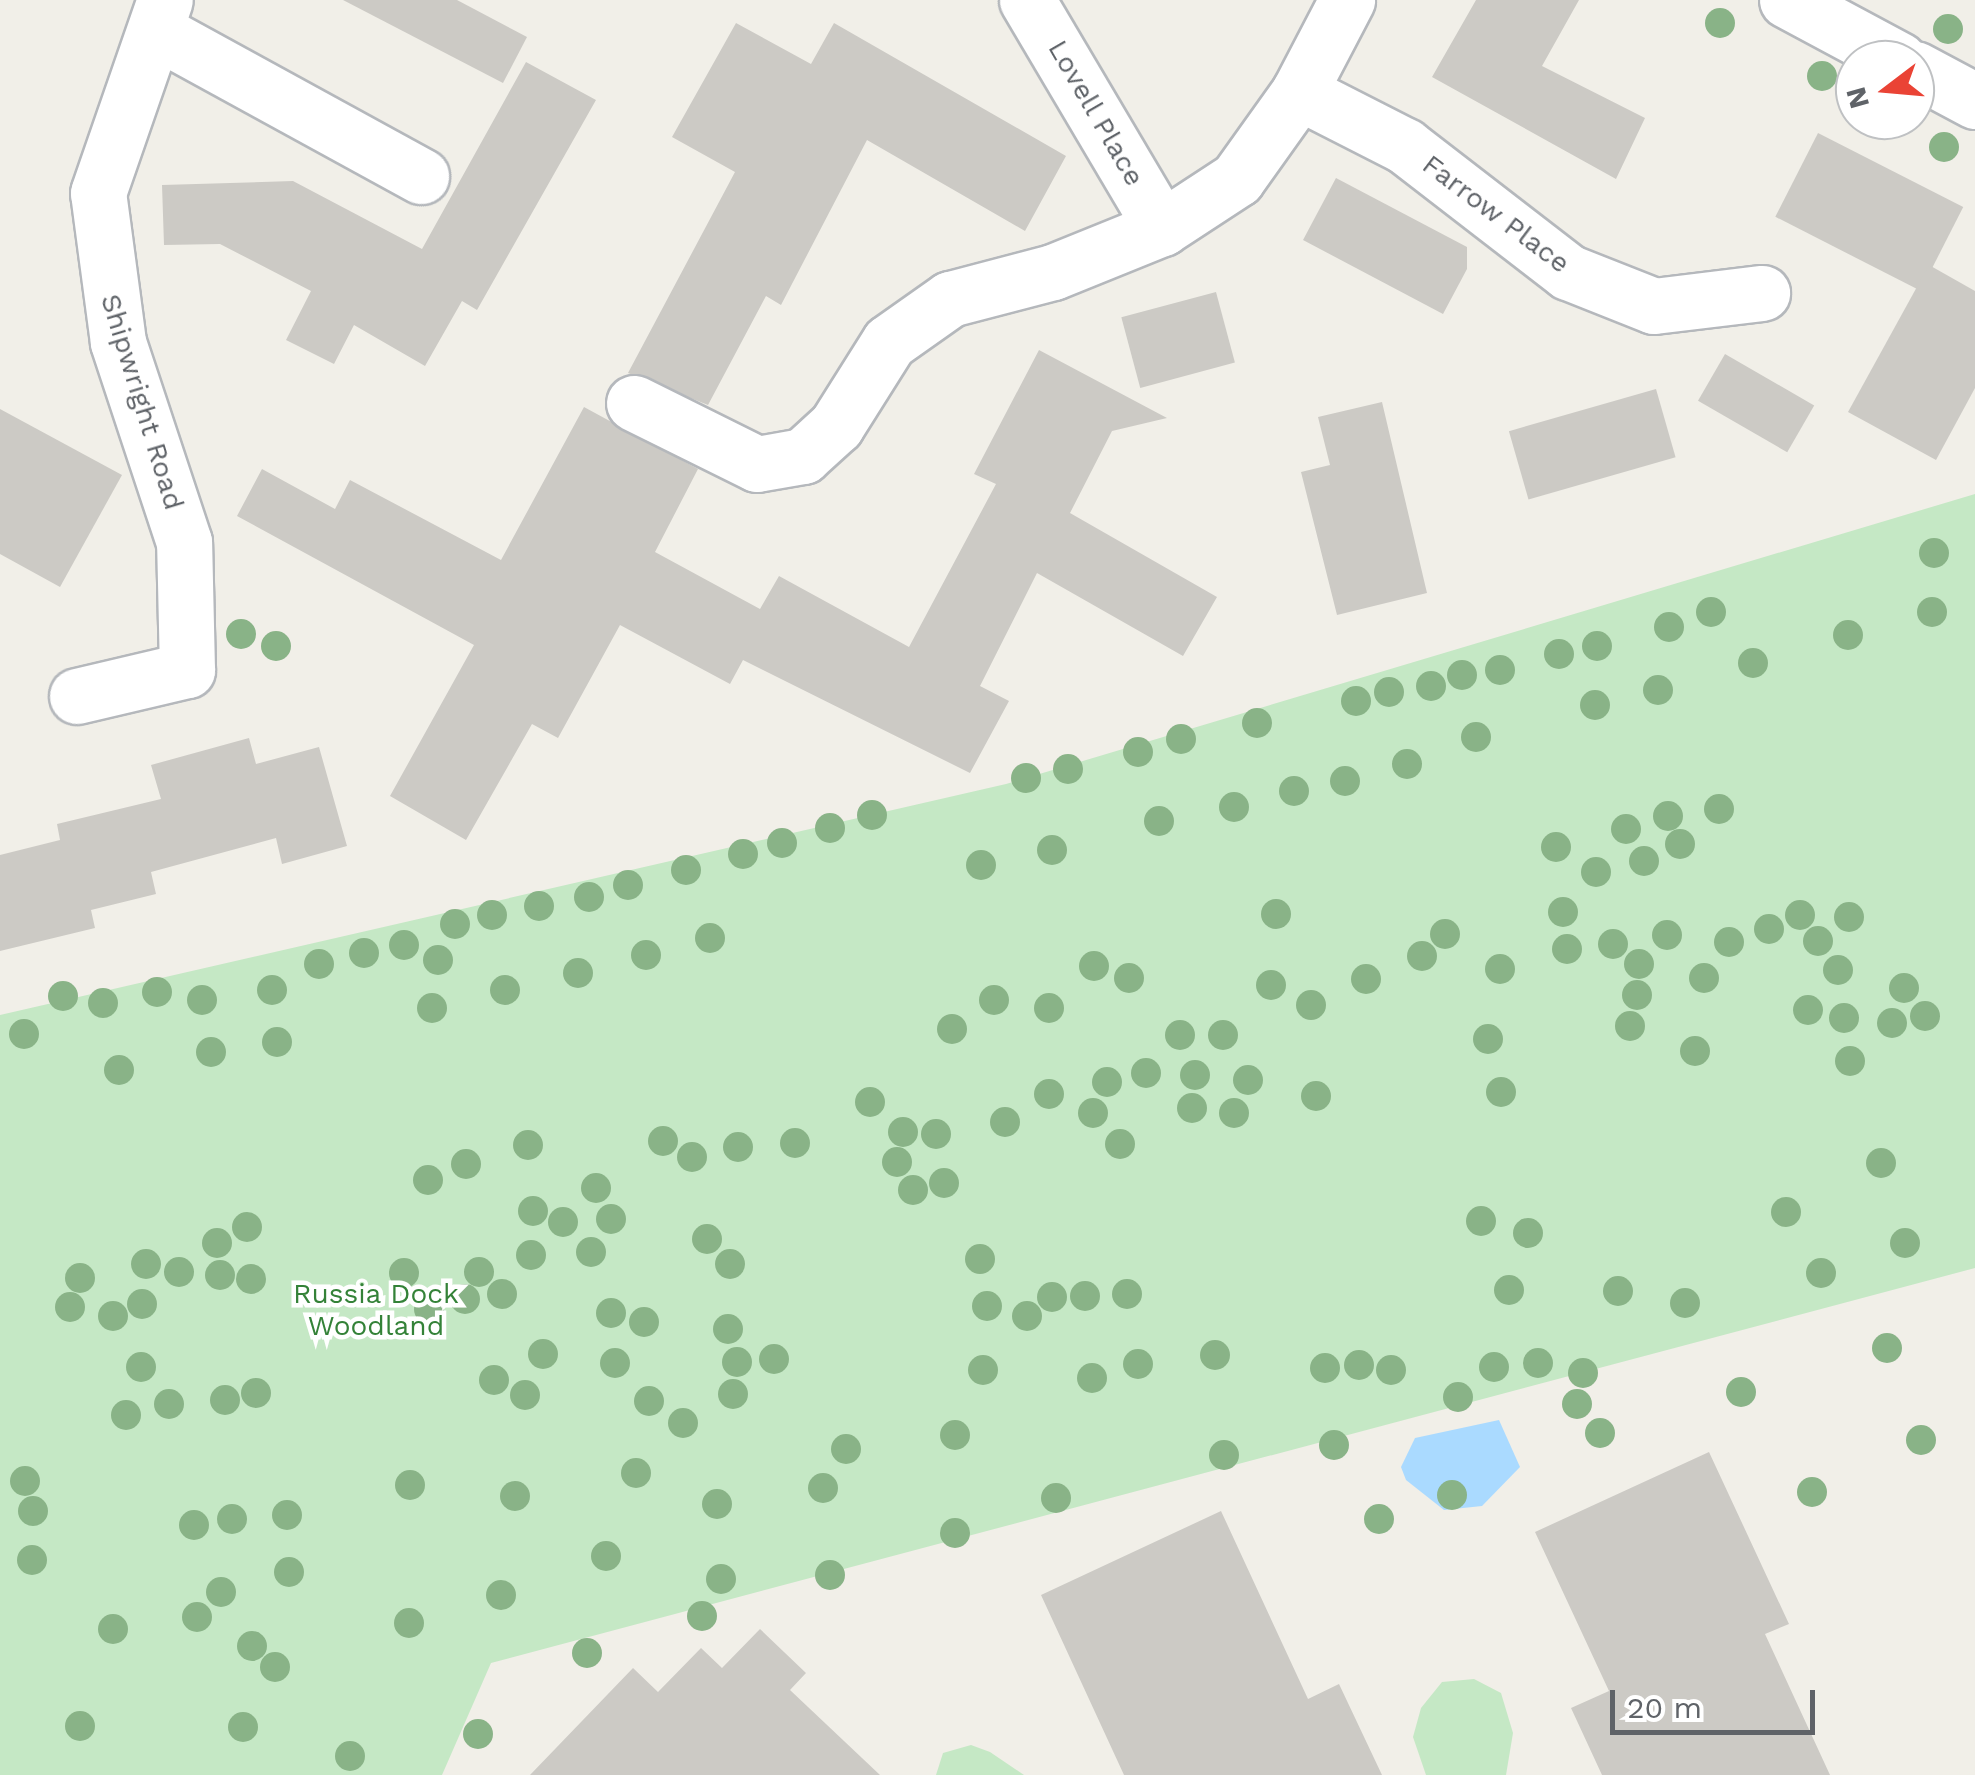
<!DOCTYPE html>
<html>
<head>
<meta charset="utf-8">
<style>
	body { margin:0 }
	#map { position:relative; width:1975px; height:1775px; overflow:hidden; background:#f1efe8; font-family:"Work Sans",sans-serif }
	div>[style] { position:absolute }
	.green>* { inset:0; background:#c5e8c5 }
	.water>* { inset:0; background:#aadaff }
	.building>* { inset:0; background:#cccac5; transform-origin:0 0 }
	.roads { filter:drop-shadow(2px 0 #b5b8bc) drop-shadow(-2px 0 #b5b8bc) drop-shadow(0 2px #b5b8bc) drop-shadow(0 -2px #b5b8bc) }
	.minor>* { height:55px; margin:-27.5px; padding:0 27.5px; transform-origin:27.5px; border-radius:27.5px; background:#fff }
	.secondary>* { height:55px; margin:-27.5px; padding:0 27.5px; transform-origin:27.5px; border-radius:27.5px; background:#fff }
	.trees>* { width:30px; height:30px; margin:-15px; border-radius:50%; background:#89b387 }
	span { translate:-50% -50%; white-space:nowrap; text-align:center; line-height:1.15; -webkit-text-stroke:9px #fff; paint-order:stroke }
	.street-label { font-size:28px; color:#5f6368 }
	.park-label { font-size:28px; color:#348238 }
	.north { position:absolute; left:1835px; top:40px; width:100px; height:100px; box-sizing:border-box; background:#fff; border:2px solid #bfc1c3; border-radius:50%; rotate:254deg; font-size:28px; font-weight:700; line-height:40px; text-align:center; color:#5f6368 }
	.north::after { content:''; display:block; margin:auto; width:35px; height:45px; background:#ea4335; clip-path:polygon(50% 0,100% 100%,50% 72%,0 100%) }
	.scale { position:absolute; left:1610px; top:1690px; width:205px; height:45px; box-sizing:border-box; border:5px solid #5f6368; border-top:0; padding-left:12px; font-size:30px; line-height:35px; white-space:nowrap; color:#5f6368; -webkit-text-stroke:8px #fff; paint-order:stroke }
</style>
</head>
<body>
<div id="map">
	<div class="green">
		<i style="clip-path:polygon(1975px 494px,1975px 1268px,491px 1663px,442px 1775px,0 1775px,0 1015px,1006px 784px)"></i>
		<i style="clip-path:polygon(1474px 1679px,1501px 1693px,1513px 1733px,1506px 1775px,1426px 1775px,1413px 1737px,1421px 1708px,1442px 1682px)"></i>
		<i style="clip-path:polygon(971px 1745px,990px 1752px,1024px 1775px,936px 1775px,943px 1753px)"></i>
	</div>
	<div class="water">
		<i style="clip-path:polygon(1499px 1420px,1520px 1467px,1482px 1506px,1444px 1510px,1406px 1480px,1401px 1467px,1415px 1438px)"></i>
	</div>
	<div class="building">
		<i style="clip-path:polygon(343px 0,457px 0,527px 37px,503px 83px)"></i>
		<i style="clip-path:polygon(1476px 0,1579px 0,1542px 66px,1645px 118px,1616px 179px,1432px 77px)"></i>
		<i style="clip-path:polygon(736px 23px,811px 64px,834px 23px,1066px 156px,1025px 231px,867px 140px,781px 305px,766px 296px,708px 405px,628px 373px,735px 172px,672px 137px)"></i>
		<i style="clip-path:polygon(526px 62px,596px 100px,477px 310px,462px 301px,425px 366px,354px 325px,334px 364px,286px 340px,311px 291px,220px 244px,164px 245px,162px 185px,293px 181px,422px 249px)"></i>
		<i style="left:1818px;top:133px;width:163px;height:94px;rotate:27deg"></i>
		<i style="clip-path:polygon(1336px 178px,1467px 247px,1467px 269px,1443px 314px,1303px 240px)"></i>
		<i style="clip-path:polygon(1929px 265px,1975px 291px,1975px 388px,1936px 460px,1848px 412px)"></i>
		<i style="left:1216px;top:292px;width:73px;height:98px;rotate:75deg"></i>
		<i style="clip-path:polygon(1039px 350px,1167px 418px,1112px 431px,1070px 513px,1217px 597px,1183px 656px,1037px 573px,980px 686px,1009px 701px,970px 773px,743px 660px,730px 684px,620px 625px,558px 738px,532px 724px,466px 840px,390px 796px,474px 645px,237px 516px,262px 469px,335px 509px,350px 480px,501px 560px,584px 407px,698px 469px,655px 552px,760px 609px,779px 576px,909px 647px,996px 484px,974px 474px)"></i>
		<i style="left:1725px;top:354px;width:103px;height:54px;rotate:30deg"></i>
		<i style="left:1656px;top:389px;width:71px;height:153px;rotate:74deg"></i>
		<i style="clip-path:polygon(1382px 402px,1427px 593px,1337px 615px,1301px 472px,1330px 465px,1318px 417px)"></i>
		<i style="clip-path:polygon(0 409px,122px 475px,60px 587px,0 554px)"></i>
		<i style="clip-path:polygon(249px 738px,256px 764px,319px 747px,347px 846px,282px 864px,276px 838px,151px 872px,156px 894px,91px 910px,95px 928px,0 951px,0 855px,60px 840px,57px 824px,161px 799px,151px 765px)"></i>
		<i style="clip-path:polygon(1709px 1452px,1789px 1624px,1765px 1634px,1830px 1775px,1602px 1775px,1571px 1708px,1609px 1691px,1535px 1532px)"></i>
		<i style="clip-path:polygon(1221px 1511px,1308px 1699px,1339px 1684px,1382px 1775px,1124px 1775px,1041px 1595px)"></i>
		<i style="clip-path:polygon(760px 1629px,806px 1673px,790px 1690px,880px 1775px,530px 1775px,633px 1668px,658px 1692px,701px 1648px,722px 1668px)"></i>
	</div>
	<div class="roads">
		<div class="minor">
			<i style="left:1027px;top:0;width:265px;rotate:59.4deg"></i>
			<i style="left:158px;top:32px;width:300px;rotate:28.7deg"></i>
			<i style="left:1299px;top:92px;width:119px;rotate:27deg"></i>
			<i style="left:1405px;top:146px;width:206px;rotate:37.7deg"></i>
			<i style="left:1568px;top:272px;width:92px;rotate:21.6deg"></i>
			<i style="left:1654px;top:306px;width:109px;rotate:-6.9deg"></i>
			<i style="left:634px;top:403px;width:137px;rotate:26.4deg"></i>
			<i style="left:757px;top:464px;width:47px;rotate:-9.9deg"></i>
			<i style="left:803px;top:456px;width:45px;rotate:-42.3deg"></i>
			<i style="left:836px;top:426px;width:99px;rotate:-57.8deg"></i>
			<i style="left:889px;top:342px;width:75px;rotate:-35.2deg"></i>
			<i style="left:950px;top:299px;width:106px;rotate:-14.7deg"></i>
			<i style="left:1053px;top:272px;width:118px;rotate:-22deg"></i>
			<i style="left:1162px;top:228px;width:90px;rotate:-33.2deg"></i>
			<i style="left:1237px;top:179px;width:107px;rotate:-54.5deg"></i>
			<i style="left:1299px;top:92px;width:104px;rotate:-62.4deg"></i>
			<i style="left:77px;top:696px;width:113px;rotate:-13.3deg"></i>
			<i style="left:187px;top:670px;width:128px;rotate:-91.3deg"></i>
			<i style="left:184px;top:542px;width:211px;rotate:-108.3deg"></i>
			<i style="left:118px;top:342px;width:150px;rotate:-97.6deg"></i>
			<i style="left:98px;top:193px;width:204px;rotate:-70.9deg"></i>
		</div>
		<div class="secondary">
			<i style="left:1787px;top:0;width:127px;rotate:28.2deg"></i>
			<i style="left:1915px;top:69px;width:68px;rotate:28.1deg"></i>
		</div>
	</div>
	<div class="trees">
		<i style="left:1720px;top:23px"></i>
		<i style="left:1948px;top:29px"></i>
		<i style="left:1822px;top:76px"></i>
		<i style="left:1944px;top:147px"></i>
		<i style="left:1934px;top:553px"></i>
		<i style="left:1711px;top:612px"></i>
		<i style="left:1932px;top:612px"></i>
		<i style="left:1669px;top:627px"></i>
		<i style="left:241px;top:634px"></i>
		<i style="left:1848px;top:635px"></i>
		<i style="left:276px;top:646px"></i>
		<i style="left:1597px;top:646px"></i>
		<i style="left:1559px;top:654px"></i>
		<i style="left:1753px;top:663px"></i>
		<i style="left:1500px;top:670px"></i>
		<i style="left:1462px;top:675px"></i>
		<i style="left:1431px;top:686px"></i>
		<i style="left:1658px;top:690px"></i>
		<i style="left:1389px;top:692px"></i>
		<i style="left:1356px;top:701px"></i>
		<i style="left:1595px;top:705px"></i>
		<i style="left:1257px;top:723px"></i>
		<i style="left:1476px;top:737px"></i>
		<i style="left:1181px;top:739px"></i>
		<i style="left:1138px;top:752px"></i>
		<i style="left:1407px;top:764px"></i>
		<i style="left:1068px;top:769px"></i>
		<i style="left:1026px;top:778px"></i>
		<i style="left:1345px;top:781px"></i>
		<i style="left:1294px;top:791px"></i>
		<i style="left:1234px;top:807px"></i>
		<i style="left:1719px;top:809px"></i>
		<i style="left:872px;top:815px"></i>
		<i style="left:1668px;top:816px"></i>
		<i style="left:1159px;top:821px"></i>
		<i style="left:830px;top:828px"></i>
		<i style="left:1626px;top:829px"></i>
		<i style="left:782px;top:843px"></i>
		<i style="left:1680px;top:844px"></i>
		<i style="left:1556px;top:847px"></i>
		<i style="left:1052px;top:850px"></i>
		<i style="left:743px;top:854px"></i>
		<i style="left:1644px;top:861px"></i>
		<i style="left:981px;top:865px"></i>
		<i style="left:686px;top:870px"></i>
		<i style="left:1596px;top:872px"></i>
		<i style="left:628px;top:885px"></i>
		<i style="left:589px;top:897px"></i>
		<i style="left:539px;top:906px"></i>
		<i style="left:1563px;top:912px"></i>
		<i style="left:1276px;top:914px"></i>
		<i style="left:492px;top:915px"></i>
		<i style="left:1800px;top:915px"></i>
		<i style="left:1849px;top:917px"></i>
		<i style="left:455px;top:924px"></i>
		<i style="left:1769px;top:929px"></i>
		<i style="left:1445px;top:934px"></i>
		<i style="left:1667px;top:935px"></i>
		<i style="left:710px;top:938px"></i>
		<i style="left:1818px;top:941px"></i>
		<i style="left:1729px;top:942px"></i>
		<i style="left:1613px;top:944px"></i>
		<i style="left:404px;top:945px"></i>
		<i style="left:1567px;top:949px"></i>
		<i style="left:364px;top:953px"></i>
		<i style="left:646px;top:955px"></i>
		<i style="left:1422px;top:956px"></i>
		<i style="left:438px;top:960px"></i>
		<i style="left:319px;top:964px"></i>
		<i style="left:1639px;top:964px"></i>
		<i style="left:1094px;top:966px"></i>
		<i style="left:1500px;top:969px"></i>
		<i style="left:1838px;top:970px"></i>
		<i style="left:578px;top:973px"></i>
		<i style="left:1129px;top:978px"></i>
		<i style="left:1704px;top:978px"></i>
		<i style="left:1366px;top:979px"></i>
		<i style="left:1271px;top:985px"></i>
		<i style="left:1904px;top:988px"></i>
		<i style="left:272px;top:990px"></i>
		<i style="left:505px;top:990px"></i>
		<i style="left:157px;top:992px"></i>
		<i style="left:1637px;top:995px"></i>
		<i style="left:63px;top:996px"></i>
		<i style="left:202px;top:1000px"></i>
		<i style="left:994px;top:1000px"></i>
		<i style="left:103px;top:1003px"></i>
		<i style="left:1311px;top:1005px"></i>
		<i style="left:432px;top:1008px"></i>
		<i style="left:1049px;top:1008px"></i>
		<i style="left:1808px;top:1010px"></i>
		<i style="left:1925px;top:1016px"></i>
		<i style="left:1844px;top:1018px"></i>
		<i style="left:1892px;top:1023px"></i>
		<i style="left:1630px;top:1026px"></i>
		<i style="left:952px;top:1029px"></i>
		<i style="left:24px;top:1034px"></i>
		<i style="left:1180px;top:1035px"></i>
		<i style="left:1223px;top:1035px"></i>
		<i style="left:1488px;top:1039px"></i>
		<i style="left:277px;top:1042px"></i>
		<i style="left:1695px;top:1051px"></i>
		<i style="left:211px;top:1052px"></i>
		<i style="left:1850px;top:1061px"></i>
		<i style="left:119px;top:1070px"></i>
		<i style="left:1146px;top:1073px"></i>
		<i style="left:1195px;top:1075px"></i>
		<i style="left:1248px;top:1080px"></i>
		<i style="left:1107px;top:1082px"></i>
		<i style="left:1501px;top:1092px"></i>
		<i style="left:1049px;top:1094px"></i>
		<i style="left:1316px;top:1096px"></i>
		<i style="left:870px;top:1102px"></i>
		<i style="left:1192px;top:1108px"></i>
		<i style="left:1093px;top:1113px"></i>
		<i style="left:1234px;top:1113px"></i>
		<i style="left:1005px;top:1122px"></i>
		<i style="left:903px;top:1132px"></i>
		<i style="left:936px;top:1134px"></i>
		<i style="left:663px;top:1141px"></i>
		<i style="left:795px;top:1143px"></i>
		<i style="left:1120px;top:1144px"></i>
		<i style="left:528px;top:1145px"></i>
		<i style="left:738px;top:1147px"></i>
		<i style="left:692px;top:1157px"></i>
		<i style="left:897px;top:1162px"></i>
		<i style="left:1881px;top:1163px"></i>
		<i style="left:466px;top:1164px"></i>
		<i style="left:428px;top:1180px"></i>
		<i style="left:944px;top:1183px"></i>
		<i style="left:596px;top:1188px"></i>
		<i style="left:913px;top:1190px"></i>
		<i style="left:533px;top:1211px"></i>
		<i style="left:1786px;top:1212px"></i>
		<i style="left:611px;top:1219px"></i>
		<i style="left:1481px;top:1221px"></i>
		<i style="left:563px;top:1222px"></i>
		<i style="left:247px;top:1227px"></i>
		<i style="left:1528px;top:1233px"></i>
		<i style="left:707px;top:1239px"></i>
		<i style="left:217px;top:1243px"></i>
		<i style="left:1905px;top:1243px"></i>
		<i style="left:591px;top:1252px"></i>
		<i style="left:531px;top:1255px"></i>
		<i style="left:980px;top:1259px"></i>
		<i style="left:146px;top:1264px"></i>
		<i style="left:730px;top:1264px"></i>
		<i style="left:179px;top:1272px"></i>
		<i style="left:479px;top:1272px"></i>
		<i style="left:404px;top:1273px"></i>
		<i style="left:1821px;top:1273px"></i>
		<i style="left:220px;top:1275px"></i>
		<i style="left:80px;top:1278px"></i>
		<i style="left:251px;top:1279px"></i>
		<i style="left:1509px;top:1290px"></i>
		<i style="left:1618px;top:1291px"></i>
		<i style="left:502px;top:1294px"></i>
		<i style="left:1127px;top:1294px"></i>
		<i style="left:1085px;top:1296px"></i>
		<i style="left:1052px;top:1297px"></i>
		<i style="left:465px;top:1299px"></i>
		<i style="left:1685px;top:1303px"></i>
		<i style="left:142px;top:1304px"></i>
		<i style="left:987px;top:1306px"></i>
		<i style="left:70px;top:1307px"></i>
		<i style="left:429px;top:1309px"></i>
		<i style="left:611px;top:1313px"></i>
		<i style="left:113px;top:1316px"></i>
		<i style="left:1027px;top:1316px"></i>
		<i style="left:644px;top:1322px"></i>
		<i style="left:728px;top:1329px"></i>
		<i style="left:1887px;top:1348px"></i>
		<i style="left:543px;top:1354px"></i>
		<i style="left:1215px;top:1355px"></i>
		<i style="left:774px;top:1359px"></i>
		<i style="left:737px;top:1362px"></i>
		<i style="left:615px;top:1363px"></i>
		<i style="left:1538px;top:1363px"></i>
		<i style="left:1138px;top:1364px"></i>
		<i style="left:1359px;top:1365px"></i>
		<i style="left:141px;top:1367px"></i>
		<i style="left:1494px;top:1367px"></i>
		<i style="left:1325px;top:1368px"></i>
		<i style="left:983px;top:1370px"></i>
		<i style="left:1391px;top:1370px"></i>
		<i style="left:1583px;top:1373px"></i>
		<i style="left:1092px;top:1378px"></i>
		<i style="left:494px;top:1380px"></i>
		<i style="left:1741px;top:1392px"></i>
		<i style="left:256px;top:1393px"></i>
		<i style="left:733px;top:1394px"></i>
		<i style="left:525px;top:1395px"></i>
		<i style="left:1458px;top:1397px"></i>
		<i style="left:225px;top:1400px"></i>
		<i style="left:649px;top:1401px"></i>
		<i style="left:169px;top:1404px"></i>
		<i style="left:1577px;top:1404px"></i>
		<i style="left:126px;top:1415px"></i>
		<i style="left:683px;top:1423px"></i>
		<i style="left:1600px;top:1433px"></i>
		<i style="left:955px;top:1435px"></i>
		<i style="left:1921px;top:1440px"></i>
		<i style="left:1334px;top:1445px"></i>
		<i style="left:846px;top:1449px"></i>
		<i style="left:1224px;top:1455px"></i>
		<i style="left:636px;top:1473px"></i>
		<i style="left:25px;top:1481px"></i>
		<i style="left:410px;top:1485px"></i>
		<i style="left:823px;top:1488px"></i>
		<i style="left:1812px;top:1492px"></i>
		<i style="left:1452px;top:1495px"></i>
		<i style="left:515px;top:1496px"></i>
		<i style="left:1056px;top:1498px"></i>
		<i style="left:717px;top:1504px"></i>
		<i style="left:33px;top:1511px"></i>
		<i style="left:287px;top:1515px"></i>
		<i style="left:232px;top:1519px"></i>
		<i style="left:1379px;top:1519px"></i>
		<i style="left:194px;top:1525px"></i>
		<i style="left:955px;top:1533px"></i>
		<i style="left:606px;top:1556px"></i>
		<i style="left:32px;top:1560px"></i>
		<i style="left:289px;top:1572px"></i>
		<i style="left:830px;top:1575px"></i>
		<i style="left:721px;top:1579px"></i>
		<i style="left:221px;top:1592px"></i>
		<i style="left:501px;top:1595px"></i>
		<i style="left:702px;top:1616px"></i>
		<i style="left:197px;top:1617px"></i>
		<i style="left:409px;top:1623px"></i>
		<i style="left:113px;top:1629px"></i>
		<i style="left:252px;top:1646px"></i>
		<i style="left:587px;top:1653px"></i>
		<i style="left:275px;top:1667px"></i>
		<i style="left:80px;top:1726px"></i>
		<i style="left:243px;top:1727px"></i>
		<i style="left:478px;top:1734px"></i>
		<i style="left:350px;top:1756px"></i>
	</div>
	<div class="street-label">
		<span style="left:1096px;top:113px;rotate:60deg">Lovell Place</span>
		<span style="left:1496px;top:214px;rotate:37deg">Farrow Place</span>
		<span style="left:142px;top:402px;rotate:73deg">Shipwright Road</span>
	</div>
	<div class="park-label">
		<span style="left:376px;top:1310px">Russia Dock<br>Woodland</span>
	</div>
	<div class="north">N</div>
	<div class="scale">20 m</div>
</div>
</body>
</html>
